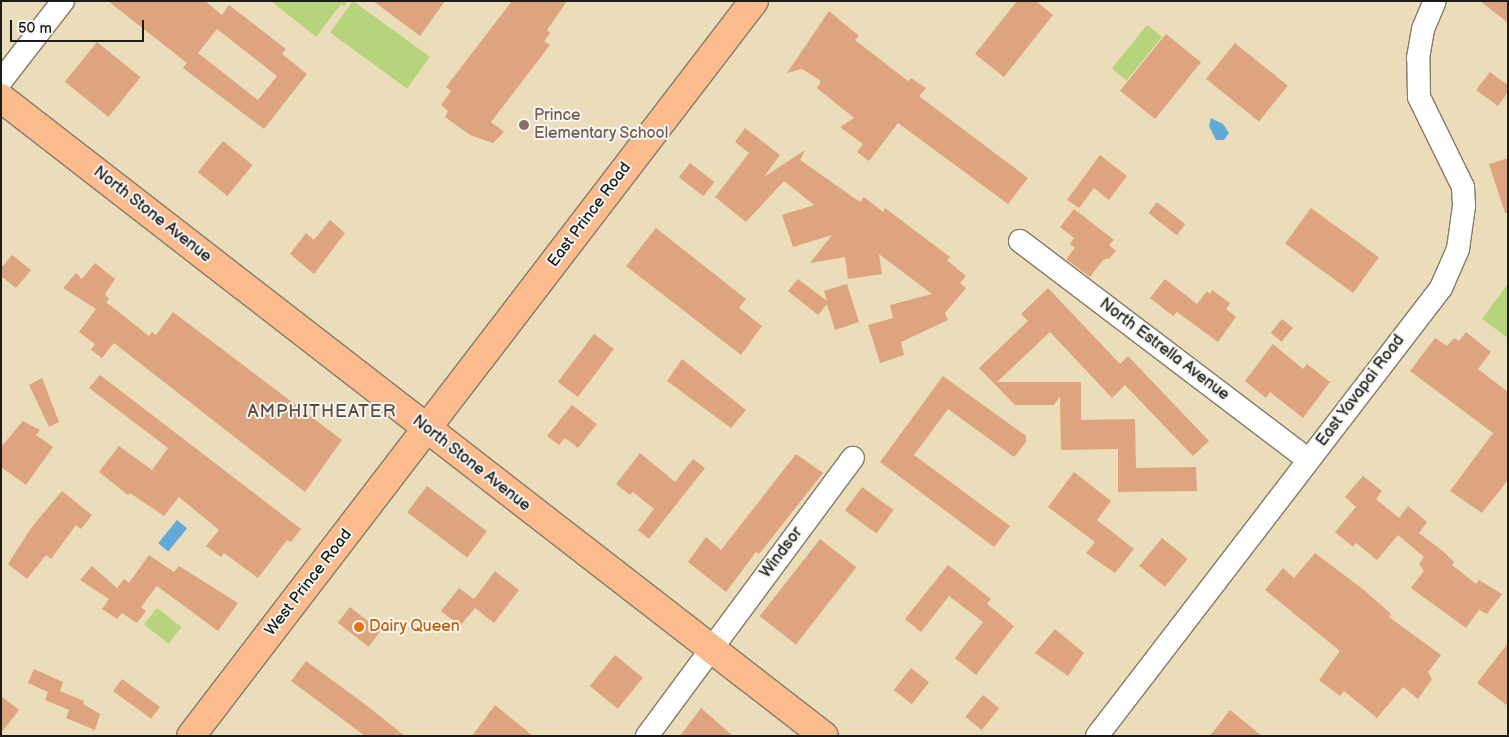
<!DOCTYPE html>
<html>
<head>
<meta charset="utf-8">
<style>
	body { margin:0 }
	#map { position:relative; width:1509px; height:737px; overflow:hidden; background:#ebddb9; font-family:"Balsamiq Sans",sans-serif }
	div>[style] { position:absolute }
	.green>* { inset:0; background:#b5d47b; transform-origin:0 0 }
	.water>* { inset:0; background:#61a9d8; transform-origin:0 0 }
	.building>* { inset:0; background:#dea47f; transform-origin:0 0 }
	.roads { filter:drop-shadow(1px 0 #847c6a) drop-shadow(-1px 0 #847c6a) drop-shadow(0 1px #847c6a) drop-shadow(0 -1px #847c6a) }
	.minor>* { height:22px; margin:-11px; padding:0 11px; transform-origin:11px; border-radius:11px; background:#fff }
	.major>* { height:28px; margin:-14px; padding:0 14px; transform-origin:14px; border-radius:14px; background:#fbbb8d }
	.dots>* { width:14px; height:14px; translate:-50% -50%; box-sizing:border-box; border:2px solid #f6f6f2; border-radius:50% }
	span { translate:-50% -50%; white-space:nowrap; text-align:center; line-height:1.15; -webkit-text-stroke:4px #f6f6f2; paint-order:stroke }
	.education-label { font-size:16px; color:#785e54 }
	.left { translate:0 -50%; text-align:left }
	.street-label { font-size:16px; color:#1c1c1c }
	.food-label { font-size:16px; color:#c56008 }
	.neighbourhood-label { font-size:18px; color:#604c3f; letter-spacing:1px }
	.frame { position:absolute; inset:0; border:2px solid #1c1c1c; pointer-events:none }
	.scale { position:absolute; left:10px; top:20px; width:134px; height:22px; box-sizing:border-box; border:2px solid #1c1c1c; border-top:0; padding-left:6px; font-size:15px; line-height:18px; white-space:nowrap; color:#1c1c1c; -webkit-text-stroke:4px #f6f6f2; paint-order:stroke }
</style>
</head>
<body>
<div id="map">
	<div class="green">
		<i style="clip-path:polygon(271px 1px,348px 1px,344px 6px,341px 4px,316px 37px)"></i>
		<i style="left:353px;top:1px;width:95px;height:39px;rotate:36deg"></i>
		<i style="left:1147px;top:25px;width:19px;height:56px;rotate:39deg"></i>
		<i style="clip-path:polygon(1508px 284px,1508px 338px,1482px 319px)"></i>
		<i style="left:157px;top:608px;width:31px;height:21px;rotate:38deg"></i>
	</div>
	<div class="water">
		<i style="clip-path:polygon(1211px 118px,1223px 124px,1229px 133px,1224px 140px,1216px 140px,1209px 126px)"></i>
		<i style="left:177px;top:520px;width:13px;height:30px;rotate:39deg"></i>
	</div>
	<div class="building">
		<i style="clip-path:polygon(evenodd,108px 1px,205px 1px,222px 15px,229px 5px,286px 49px,282px 54px,307px 74px,264px 129px,183px 68px,187px 63px,108px 1px,217px 29px,277px 76px,258px 100px,198px 53px,217px 29px)"></i>
		<i style="clip-path:polygon(373px 1px,445px 1px,420px 36px)"></i>
		<i style="clip-path:polygon(512px 1px,567px 1px,547px 30px,550px 33px,544px 41px,550px 45px,491px 122px,504px 132px,493px 143px,470px 135px,445px 117px,448px 111px,441px 105px,451px 91px,446px 87px)"></i>
		<i style="clip-path:polygon(1017px 1px,1036px 1px,1053px 15px,1004px 77px,975px 54px)"></i>
		<i style="clip-path:polygon(1480px 1px,1508px 1px,1508px 23px)"></i>
		<i style="clip-path:polygon(829px 11px,859px 36px,855px 40px,908px 81px,911px 78px,926px 88px,919px 96px,1028px 178px,1008px 204px,898px 123px,869px 161px,857px 152px,863px 144px,840px 127px,854px 118px,817px 88px,821px 81px,802px 69px,787px 73px)"></i>
		<i style="left:1166px;top:34px;width:45px;height:73px;rotate:39deg"></i>
		<i style="left:97px;top:42px;width:56px;height:51px;rotate:39deg"></i>
		<i style="left:1235px;top:43px;width:68px;height:46px;rotate:39deg"></i>
		<i style="clip-path:polygon(1490px 72px,1508px 85px,1508px 92px,1498px 106px,1476px 90px)"></i>
		<i style="clip-path:polygon(745px 128px,780px 155px,764px 177px,805px 150px,800px 160px,803px 162px,860px 202px,864px 197px,883px 212px,885px 208px,950px 257px,947px 260px,966px 276px,960px 283px,966px 288px,945px 313px,948px 320px,901px 342px,904px 355px,880px 363px,868px 325px,893px 318px,890px 305px,932px 294px,879px 254px,882px 274px,848px 279px,845px 257px,810px 263px,832px 235px,793px 247px,782px 215px,814px 205px,784px 181px,746px 222px,715px 197px,749px 153px,735px 142px)"></i>
		<i style="left:223px;top:141px;width:38px;height:40px;rotate:39deg"></i>
		<i style="clip-path:polygon(1100px 155px,1127px 176px,1109px 200px,1094px 188px,1079px 208px,1067px 200px)"></i>
		<i style="clip-path:polygon(1508px 158px,1508px 213px,1505px 213px,1489px 164px)"></i>
		<i style="left:690px;top:163px;width:31px;height:18px;rotate:38deg"></i>
		<i style="left:1157px;top:202px;width:36px;height:14px;rotate:38deg"></i>
		<i style="left:1311px;top:208px;width:84px;height:44px;rotate:36deg"></i>
		<i style="clip-path:polygon(1074px 209px,1114px 240px,1109px 245px,1116px 251px,1110px 258px,1103px 260px,1090px 277px,1066px 259px,1075px 248px,1070px 244px,1074px 238px,1060px 227px)"></i>
		<i style="clip-path:polygon(330px 220px,345px 233px,314px 274px,290px 254px,306px 233px,314px 240px)"></i>
		<i style="clip-path:polygon(656px 228px,746px 299px,739px 308px,762px 326px,741px 355px,626px 266px)"></i>
		<i style="clip-path:polygon(12px 255px,31px 270px,16px 288px,1px 276px,1px 268px)"></i>
		<i style="clip-path:polygon(95px 263px,115px 279px,105px 294px,109px 299px,106px 302px,149px 336px,152px 332px,156px 335px,173px 312px,342px 440px,305px 492px,114px 343px,102px 358px,91px 350px,95px 344px,79px 332px,96px 309px,63px 288px,76px 273px,82px 279px)"></i>
		<i style="clip-path:polygon(798px 279px,827px 301px,824px 291px,847px 284px,859px 322px,835px 330px,827px 304px,818px 315px,788px 291px)"></i>
		<i style="clip-path:polygon(1165px 279px,1197px 304px,1207px 291px,1210px 294px,1212px 290px,1230px 303px,1226px 309px,1236px 317px,1218px 342px,1177px 312px,1173px 316px,1150px 298px)"></i>
		<i style="clip-path:polygon(1048px 288px,1120px 364px,1128px 356px,1209px 441px,1193px 456px,1125px 385px,1112px 398px,1050px 332px,997px 382px,1081px 382px,1081px 420px,1135px 419px,1136px 468px,1196px 467px,1197px 491px,1118px 492px,1118px 449px,1061px 450px,1060px 396px,1054px 405px,1015px 405px,979px 368px,1028px 321px,1021px 314px)"></i>
		<i style="left:1282px;top:319px;width:14px;height:18px;rotate:39deg"></i>
		<i style="clip-path:polygon(1466px 332px,1491px 352px,1478px 369px,1508px 392px,1508px 480px,1482px 513px,1450px 491px,1493px 433px,1410px 371px,1435px 338px,1447px 346px,1454px 338px,1459px 341px)"></i>
		<i style="left:594px;top:334px;width:25px;height:60px;rotate:37deg"></i>
		<i style="clip-path:polygon(1273px 344px,1303px 369px,1307px 364px,1330px 382px,1303px 418px,1270px 392px,1266px 398px,1245px 381px)"></i>
		<i style="clip-path:polygon(682px 359px,746px 410px,731px 428px,667px 381px)"></i>
		<i style="clip-path:polygon(100px 375px,301px 529px,291px 542px,287px 540px,258px 578px,224px 553px,221px 557px,206px 546px,219px 530px,179px 497px,164px 516px,130px 493px,128px 495px,99px 472px,119px 446px,152px 470px,168px 448px,89px 388px)"></i>
		<i style="clip-path:polygon(943px 376px,1026px 436px,1026px 442px,1014px 457px,948px 409px,914px 455px,1010px 526px,994px 547px,880px 462px)"></i>
		<i style="clip-path:polygon(42px 378px,59px 422px,49px 427px,29px 385px)"></i>
		<i style="clip-path:polygon(572px 405px,597px 424px,578px 448px,565px 438px,559px 445px,547px 436px)"></i>
		<i style="clip-path:polygon(23px 421px,40px 430px,36px 435px,53px 447px,26px 485px,1px 467px,1px 447px)"></i>
		<i style="clip-path:polygon(640px 453px,675px 482px,693px 459px,705px 468px,649px 539px,638px 530px,654px 509px,633px 492px,630px 495px,616px 484px)"></i>
		<i style="clip-path:polygon(796px 454px,823px 473px,759px 554px,756px 552px,726px 592px,688px 562px,706px 537px,721px 550px)"></i>
		<i style="clip-path:polygon(1074px 472px,1111px 501px,1097px 520px,1134px 549px,1115px 573px,1086px 553px,1095px 542px,1048px 507px)"></i>
		<i style="clip-path:polygon(1363px 476px,1382px 491px,1376px 499px,1399px 518px,1408px 506px,1427px 522px,1419px 533px,1444px 552px,1454px 562px,1452px 565px,1476px 584px,1479px 580px,1502px 594px,1487px 614px,1479px 610px,1466px 628px,1411px 588px,1424px 571px,1419px 564px,1424px 557px,1398px 535px,1377px 560px,1356px 543px,1353px 547px,1335px 532px,1356px 507px,1345px 497px)"></i>
		<i style="left:427px;top:486px;width:75px;height:33px;rotate:37deg"></i>
		<i style="left:862px;top:487px;width:39px;height:29px;rotate:36deg"></i>
		<i style="clip-path:polygon(62px 491px,92px 515px,81px 529px,76px 525px,51px 559px,46px 555px,27px 579px,8px 564px,31px 528px)"></i>
		<i style="left:1162px;top:538px;width:33px;height:36px;rotate:39deg"></i>
		<i style="left:820px;top:539px;width:46px;height:98px;rotate:38deg"></i>
		<i style="clip-path:polygon(1315px 553px,1364px 590px,1391px 614px,1389px 617px,1441px 655px,1428px 672px,1432px 679px,1418px 699px,1403px 687px,1377px 718px,1344px 691px,1340px 696px,1319px 680px,1340px 651px,1265px 590px,1283px 568px,1294px 578px)"></i>
		<i style="clip-path:polygon(149px 555px,174px 572px,179px 566px,238px 603px,218px 631px,157px 586px,141px 607px,146px 611px,137px 623px,122px 613px,117px 619px,102px 609px,109px 599px,80px 580px,92px 566px,117px 588px,124px 579px,129px 583px)"></i>
		<i style="clip-path:polygon(948px 565px,991px 599px,987px 604px,1014px 626px,976px 675px,955px 658px,983px 622px,949px 596px,921px 632px,905px 619px)"></i>
		<i style="clip-path:polygon(495px 571px,519px 590px,494px 623px,475px 608px,460px 626px,441px 611px,459px 588px,474px 599px)"></i>
		<i style="left:350px;top:607px;width:39px;height:20px;rotate:38deg"></i>
		<i style="clip-path:polygon(1055px 629px,1084px 653px,1068px 676px,1035px 653px)"></i>
		<i style="clip-path:polygon(1508px 643px,1508px 706px,1477px 683px)"></i>
		<i style="left:615px;top:655px;width:36px;height:40px;rotate:39deg"></i>
		<i style="clip-path:polygon(306px 661px,362px 702px,405px 736px,365px 736px,291px 681px)"></i>
		<i style="left:911px;top:668px;width:23px;height:28px;rotate:38deg"></i>
		<i style="clip-path:polygon(34px 669px,63px 682px,60px 691px,84px 701px,83px 704px,100px 714px,95px 730px,66px 718px,69px 710px,45px 700px,48px 692px,28px 683px)"></i>
		<i style="left:122px;top:679px;width:47px;height:15px;rotate:36deg"></i>
		<i style="left:983px;top:695px;width:21px;height:28px;rotate:39deg"></i>
		<i style="clip-path:polygon(1px 696px,19px 710px,1px 733px)"></i>
		<i style="clip-path:polygon(495px 705px,533px 736px,472px 736px)"></i>
		<i style="clip-path:polygon(701px 708px,733px 736px,680px 736px)"></i>
		<i style="clip-path:polygon(1230px 710px,1262px 736px,1210px 736px)"></i>
	</div>
	<div class="roads">
		<div class="minor">
			<i style="left:1px;top:81px;width:101px;rotate:-52.2deg"></i>
			<i style="left:1020px;top:241px;width:362px;rotate:37.2deg"></i>
			<i style="left:647px;top:736px;width:346px;rotate:-53.5deg"></i>
			<i style="left:1097px;top:736px;width:565px;rotate:-52.48deg"></i>
			<i style="left:1441px;top:288px;width:43px;rotate:-66.4deg"></i>
			<i style="left:1458px;top:249px;width:43px;rotate:-82.1deg"></i>
			<i style="left:1464px;top:206px;width:19px;rotate:-93deg"></i>
			<i style="left:1463px;top:187px;width:100px;rotate:-116.1deg"></i>
			<i style="left:1419px;top:97px;width:39px;rotate:-91deg"></i>
			<i style="left:1418px;top:58px;width:29px;rotate:-80deg"></i>
			<i style="left:1423px;top:29px;width:30px;rotate:-67deg"></i>
		</div>
		<div class="major">
			<i style="left:1px;top:98px;width:1041px;rotate:37.78deg"></i>
			<i style="left:191px;top:736px;width:926px;rotate:-52.55deg"></i>
		</div>
	</div>
	<div class="dots">
		<i style="left:524px;top:125px;background:#8d6e63"></i>
		<i style="left:359px;top:627px;background:#e8710a"></i>
	</div>
	<div class="education-label">
		<span class="left" style="left:534px;top:125px">Prince<br>Elementary School</span>
	</div>
	<div class="street-label">
		<span style="left:152px;top:215px;rotate:38deg">North Stone Avenue</span>
		<span style="left:590px;top:215px;rotate:-53deg">East Prince Road</span>
		<span style="left:1164px;top:350px;rotate:37deg">North Estrella Avenue</span>
		<span style="left:1361px;top:391px;rotate:-53deg">East Yavapai Road</span>
		<span style="left:471px;top:464px;rotate:38deg">North Stone Avenue</span>
		<span style="left:782px;top:553px;rotate:-53deg">Windsor</span>
		<span style="left:309px;top:583px;rotate:-52deg">West Prince Road</span>
	</div>
	<div class="food-label">
		<span class="left" style="left:369px;top:627px">Dairy Queen</span>
	</div>
	<div class="neighbourhood-label">
		<span style="left:322px;top:412px">AMPHITHEATER</span>
	</div>
	<div class="frame"></div>
	<div class="scale">50 m</div>
</div>
</body>
</html>
